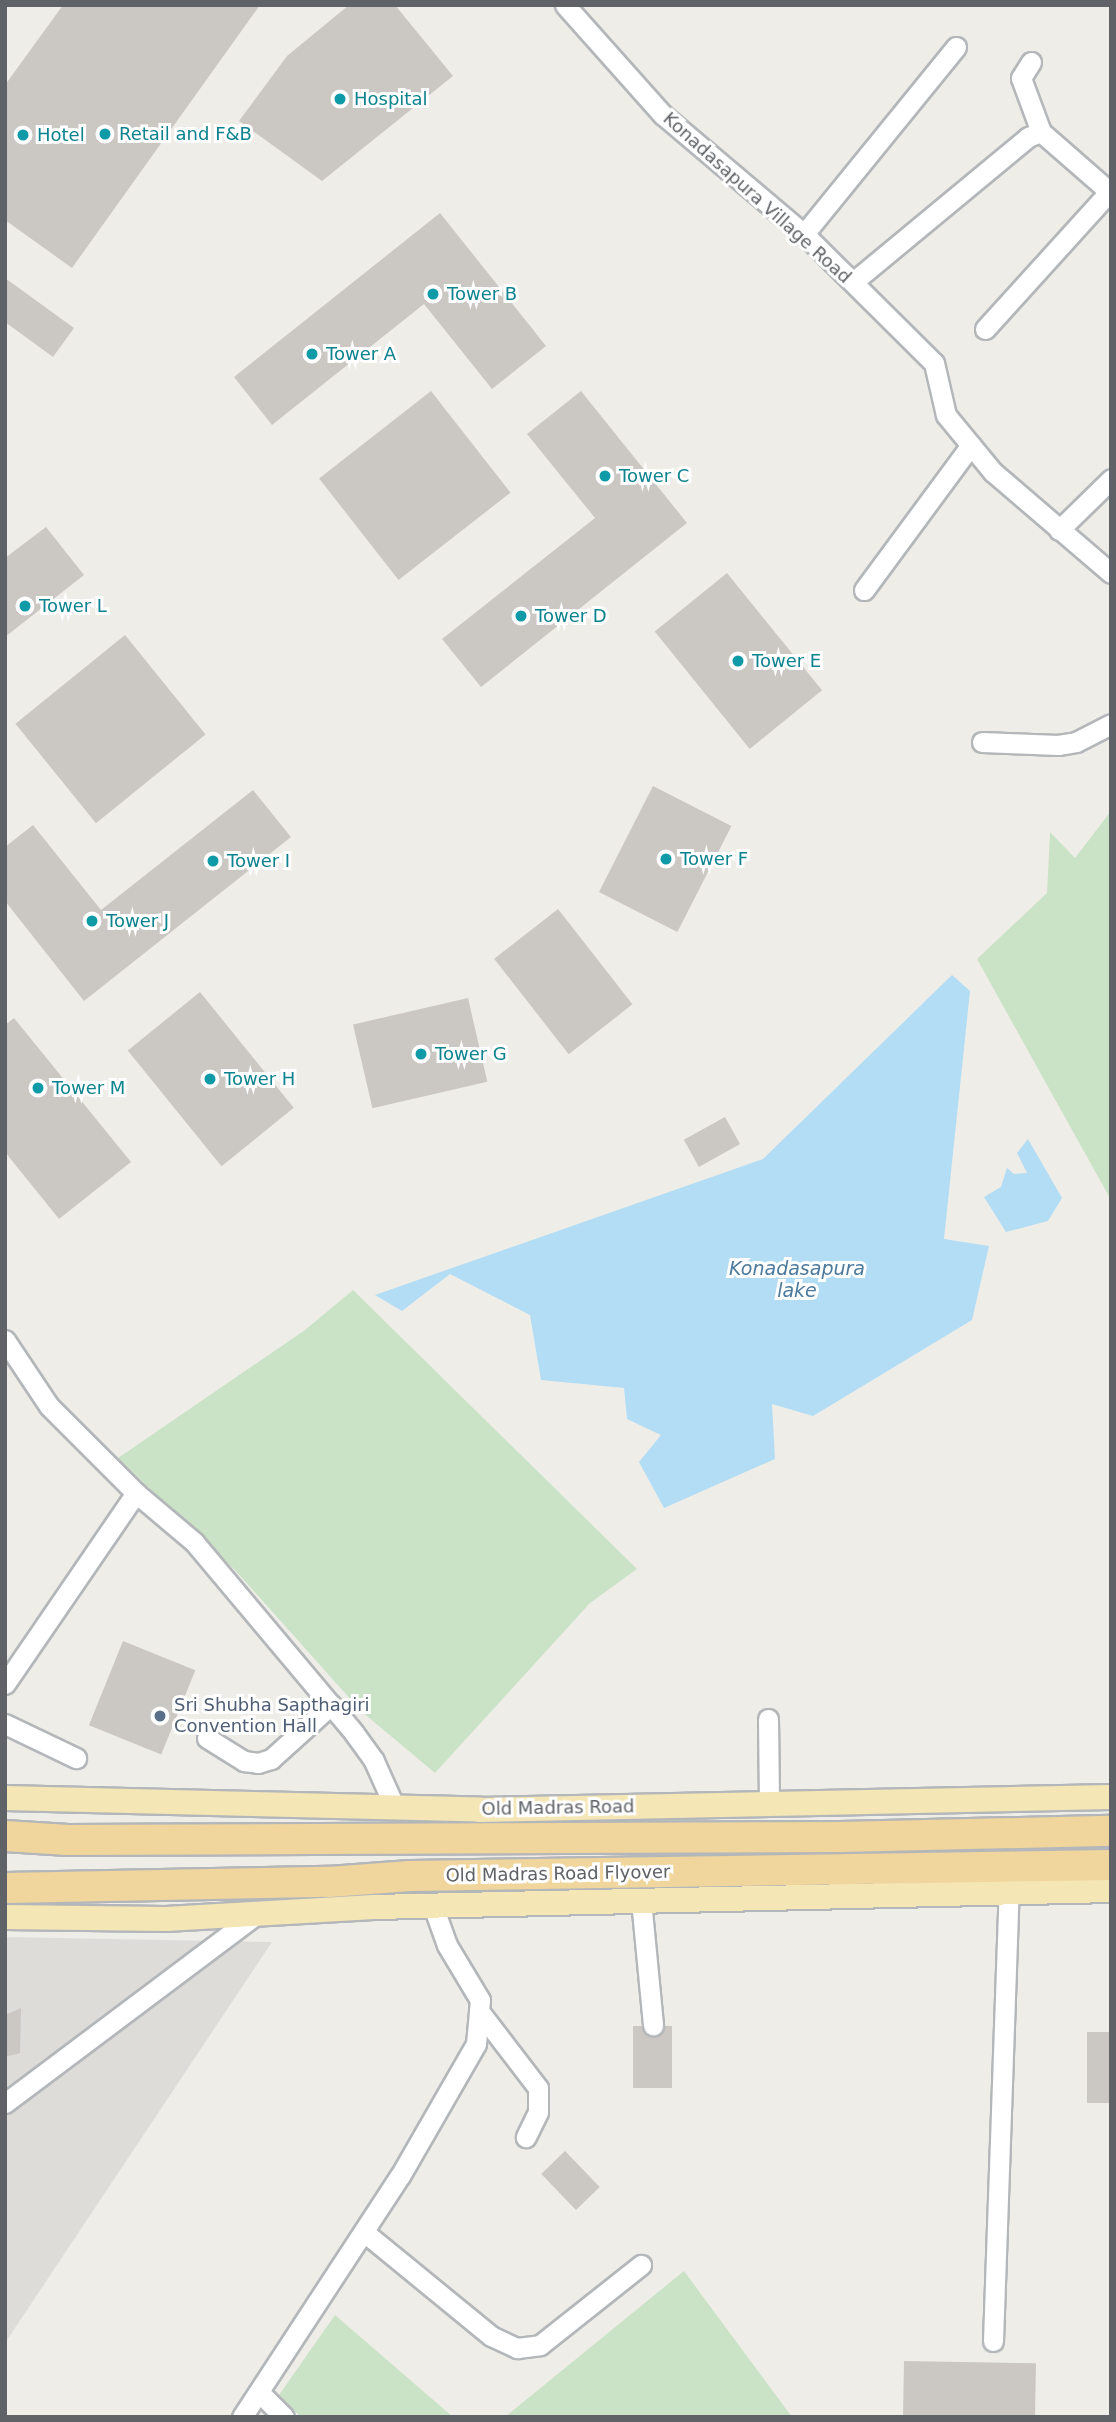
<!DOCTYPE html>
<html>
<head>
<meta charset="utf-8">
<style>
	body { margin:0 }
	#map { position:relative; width:1116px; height:2422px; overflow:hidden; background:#efede8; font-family:"DejaVu Sans",sans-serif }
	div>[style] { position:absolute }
	.industrial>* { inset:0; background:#dedcd9 }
	.green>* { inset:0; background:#cae3c7 }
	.water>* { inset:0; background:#b2ddf5 }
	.building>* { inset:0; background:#cbc8c4; transform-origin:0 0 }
	.roads { filter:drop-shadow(2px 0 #b4b7ba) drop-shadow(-2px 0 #b4b7ba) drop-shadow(0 2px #b4b7ba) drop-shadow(0 -2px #b4b7ba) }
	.minor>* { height:19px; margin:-9.5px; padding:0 9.5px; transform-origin:9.5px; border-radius:9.5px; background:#fff }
	.major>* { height:24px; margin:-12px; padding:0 12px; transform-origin:12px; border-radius:12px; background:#f5e6b6 }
	.highway>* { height:30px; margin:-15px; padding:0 15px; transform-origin:15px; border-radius:15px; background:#f0d59d }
	.dots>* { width:19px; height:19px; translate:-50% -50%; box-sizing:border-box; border:4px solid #fff; border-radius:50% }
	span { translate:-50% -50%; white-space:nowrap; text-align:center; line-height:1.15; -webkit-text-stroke:6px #fff; paint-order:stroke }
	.culture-label { font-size:18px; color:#0d838f }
	.left { translate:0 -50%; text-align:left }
	.street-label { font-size:18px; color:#5f6266 }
	.service-label { font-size:18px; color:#4e5e75 }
	.water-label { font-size:19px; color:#4c7a9d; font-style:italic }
	.frame { position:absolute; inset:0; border:7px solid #5f6266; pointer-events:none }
</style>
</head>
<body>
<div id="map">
	<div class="industrial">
		<i style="clip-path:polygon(5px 1937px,272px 1942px,5px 2343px)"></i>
	</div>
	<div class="green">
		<i style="clip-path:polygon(1111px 811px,1111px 1200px,977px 959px,1047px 893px,1050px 832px,1075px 858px)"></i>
		<i style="clip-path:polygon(353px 1290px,637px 1569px,590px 1603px,435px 1773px,361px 1711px,234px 1569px,118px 1458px,305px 1330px)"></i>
		<i style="clip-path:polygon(684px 2271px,792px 2417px,505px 2417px)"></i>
		<i style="clip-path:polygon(335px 2315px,453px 2417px,301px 2417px,279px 2395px)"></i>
	</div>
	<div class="water">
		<i style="clip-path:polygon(952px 975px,970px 991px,944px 1239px,989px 1246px,972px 1320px,813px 1416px,772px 1404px,775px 1459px,664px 1508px,639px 1462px,661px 1435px,627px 1419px,624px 1388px,541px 1380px,530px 1315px,450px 1274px,402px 1311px,375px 1295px,763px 1159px)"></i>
		<i style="clip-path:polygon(1028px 1139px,1062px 1198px,1048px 1221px,1006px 1232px,984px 1197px,1001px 1187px,1007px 1168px,1014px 1174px,1027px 1173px,1017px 1153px)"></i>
	</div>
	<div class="building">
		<i style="clip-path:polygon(63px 5px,260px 5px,72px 268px,5px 220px,5px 85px)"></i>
		<i style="clip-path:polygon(349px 5px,395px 5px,453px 76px,322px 181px,239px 121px,287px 56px)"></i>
		<i style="clip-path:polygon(440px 213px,546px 346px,492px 389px,424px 304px,272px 425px,234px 377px)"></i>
		<i style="clip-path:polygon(5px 278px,74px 328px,53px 357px,5px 322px)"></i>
		<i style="left:431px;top:391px;width:129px;height:142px;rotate:52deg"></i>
		<i style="clip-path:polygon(581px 391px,687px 523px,481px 687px,442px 639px,595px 518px,527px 434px)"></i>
		<i style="clip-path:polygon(46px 527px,84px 575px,5px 637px,5px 558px)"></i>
		<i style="left:727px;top:573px;width:151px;height:93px;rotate:51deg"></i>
		<i style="left:125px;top:635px;width:128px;height:141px;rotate:51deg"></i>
		<i style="left:653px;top:786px;width:88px;height:119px;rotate:27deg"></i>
		<i style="clip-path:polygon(253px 790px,291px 837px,84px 1001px,5px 901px,5px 847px,33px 825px,101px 910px)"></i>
		<i style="left:558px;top:909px;width:121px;height:81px;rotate:52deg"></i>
		<i style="left:200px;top:992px;width:149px;height:93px;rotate:51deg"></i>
		<i style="left:468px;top:998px;width:86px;height:118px;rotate:77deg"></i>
		<i style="clip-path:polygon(14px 1018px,131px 1162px,59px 1219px,5px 1152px,5px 1025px)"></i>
		<i style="left:725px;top:1117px;width:31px;height:47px;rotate:61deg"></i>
		<i style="left:123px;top:1641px;width:78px;height:91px;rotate:22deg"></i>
		<i style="clip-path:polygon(21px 2008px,20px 2053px,5px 2057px,5px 2015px)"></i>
		<i style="left:633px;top:2026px;width:39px;height:62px"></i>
		<i style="left:1087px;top:2032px;width:24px;height:71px"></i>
		<i style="left:565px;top:2151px;width:50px;height:33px;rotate:46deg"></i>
		<i style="left:904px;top:2361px;width:132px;height:56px;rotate:1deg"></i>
	</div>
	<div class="roads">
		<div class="minor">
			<i style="left:565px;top:5px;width:147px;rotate:48.3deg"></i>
			<i style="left:663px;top:115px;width:185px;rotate:40.2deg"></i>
			<i style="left:804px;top:234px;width:183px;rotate:44.8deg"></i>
			<i style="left:934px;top:363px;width:53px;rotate:77deg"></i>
			<i style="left:946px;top:415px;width:74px;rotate:50.5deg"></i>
			<i style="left:993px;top:472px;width:155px;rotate:40.6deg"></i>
			<i style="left:1031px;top:62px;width:19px;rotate:122deg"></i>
			<i style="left:1021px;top:78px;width:58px;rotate:69.7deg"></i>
			<i style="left:804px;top:234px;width:241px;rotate:-50.9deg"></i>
			<i style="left:853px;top:282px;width:227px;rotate:-39.6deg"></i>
			<i style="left:1028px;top:137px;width:14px;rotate:-21deg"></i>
			<i style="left:1041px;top:132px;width:93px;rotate:41.1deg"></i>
			<i style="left:985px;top:329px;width:188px;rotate:-47.8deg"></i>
			<i style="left:1059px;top:530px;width:73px;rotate:-44.4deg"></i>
			<i style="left:864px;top:590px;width:180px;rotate:-53.6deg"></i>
			<i style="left:982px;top:742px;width:76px;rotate:2.3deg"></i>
			<i style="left:1058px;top:745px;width:18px;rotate:-9deg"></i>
			<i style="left:1076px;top:742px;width:39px;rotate:-27deg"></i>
			<i style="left:5px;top:1340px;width:79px;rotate:56.3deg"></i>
			<i style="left:49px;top:1406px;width:123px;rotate:45deg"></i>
			<i style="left:136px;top:1493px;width:76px;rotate:40.2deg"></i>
			<i style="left:194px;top:1542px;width:249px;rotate:50deg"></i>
			<i style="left:354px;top:1733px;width:34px;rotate:54deg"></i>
			<i style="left:374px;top:1761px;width:51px;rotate:65.9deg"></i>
			<i style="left:5px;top:1684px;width:232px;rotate:-55.6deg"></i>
			<i style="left:768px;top:1719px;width:85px;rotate:89.3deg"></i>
			<i style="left:5px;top:1724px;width:79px;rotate:25.6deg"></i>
			<i style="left:207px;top:1738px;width:44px;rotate:31.9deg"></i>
			<i style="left:244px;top:1761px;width:14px;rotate:8deg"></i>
			<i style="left:258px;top:1763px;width:14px;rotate:-17deg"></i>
			<i style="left:271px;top:1759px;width:81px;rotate:-42deg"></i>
			<i style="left:641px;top:1900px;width:126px;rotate:84.5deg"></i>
			<i style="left:479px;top:2011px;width:97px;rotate:52.5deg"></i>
			<i style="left:538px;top:2088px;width:24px;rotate:90deg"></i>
			<i style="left:538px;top:2112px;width:28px;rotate:116deg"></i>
			<i style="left:5px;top:2103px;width:315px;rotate:-36.9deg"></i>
			<i style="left:364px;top:2232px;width:164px;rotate:39.3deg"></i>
			<i style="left:491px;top:2336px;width:29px;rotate:25deg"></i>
			<i style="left:517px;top:2348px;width:23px;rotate:-7deg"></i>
			<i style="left:540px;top:2345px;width:129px;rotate:-38.4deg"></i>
			<i style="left:993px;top:2341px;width:449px;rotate:-88deg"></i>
			<i style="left:259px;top:2392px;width:35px;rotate:45deg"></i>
			<i style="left:242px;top:2417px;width:288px;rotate:-56.8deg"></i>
			<i style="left:400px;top:2176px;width:152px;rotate:-60.1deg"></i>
			<i style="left:476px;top:2044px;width:44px;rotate:-84.8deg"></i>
			<i style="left:480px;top:2000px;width:64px;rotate:-121deg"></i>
			<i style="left:447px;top:1945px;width:41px;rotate:-109.7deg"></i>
		</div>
		<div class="major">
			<i style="left:5px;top:1798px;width:475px;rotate:1.4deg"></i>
			<i style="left:480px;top:1810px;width:631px;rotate:-1.18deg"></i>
			<i style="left:5px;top:1917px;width:161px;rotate:0.7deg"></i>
			<i style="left:166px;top:1919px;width:208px;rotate:-3.3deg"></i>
			<i style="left:374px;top:1907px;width:737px;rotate:-1.32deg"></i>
		</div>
		<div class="highway">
			<i style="left:5px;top:1836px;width:63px;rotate:3.6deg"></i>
			<i style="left:68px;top:1840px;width:772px;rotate:-0.22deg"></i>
			<i style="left:840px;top:1837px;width:271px;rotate:-1.3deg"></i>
			<i style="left:5px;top:1888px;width:324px;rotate:-1.1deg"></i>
			<i style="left:329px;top:1882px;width:81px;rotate:-4.2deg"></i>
			<i style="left:410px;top:1876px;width:701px;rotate:-0.9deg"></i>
		</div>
	</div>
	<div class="dots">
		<i style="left:340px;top:99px;background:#0f9aa8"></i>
		<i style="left:105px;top:134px;background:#0f9aa8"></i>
		<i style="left:23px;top:135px;background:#0f9aa8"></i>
		<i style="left:433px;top:294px;background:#0f9aa8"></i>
		<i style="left:312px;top:354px;background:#0f9aa8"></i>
		<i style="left:605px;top:476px;background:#0f9aa8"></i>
		<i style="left:25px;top:606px;background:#0f9aa8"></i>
		<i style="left:521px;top:616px;background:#0f9aa8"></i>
		<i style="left:738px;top:661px;background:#0f9aa8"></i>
		<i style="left:666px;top:859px;background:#0f9aa8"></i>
		<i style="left:213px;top:861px;background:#0f9aa8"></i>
		<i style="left:92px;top:921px;background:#0f9aa8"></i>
		<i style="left:421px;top:1054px;background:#0f9aa8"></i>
		<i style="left:210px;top:1079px;background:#0f9aa8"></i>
		<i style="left:38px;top:1088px;background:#0f9aa8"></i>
		<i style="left:160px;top:1716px;background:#5c6f8a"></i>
	</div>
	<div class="culture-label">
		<span class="left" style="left:354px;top:99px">Hospital</span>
		<span class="left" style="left:119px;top:134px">Retail and F&amp;B</span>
		<span class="left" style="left:37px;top:135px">Hotel</span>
		<span class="left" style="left:447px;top:294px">Tower B</span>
		<span class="left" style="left:326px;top:354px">Tower A</span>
		<span class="left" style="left:619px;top:476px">Tower C</span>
		<span class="left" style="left:39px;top:606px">Tower L</span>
		<span class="left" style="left:535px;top:616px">Tower D</span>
		<span class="left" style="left:752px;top:661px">Tower E</span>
		<span class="left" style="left:680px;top:859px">Tower F</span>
		<span class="left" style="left:227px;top:861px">Tower I</span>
		<span class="left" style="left:106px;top:921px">Tower J</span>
		<span class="left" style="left:435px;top:1054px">Tower G</span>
		<span class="left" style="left:224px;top:1079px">Tower H</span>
		<span class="left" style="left:52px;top:1088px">Tower M</span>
	</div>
	<div class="street-label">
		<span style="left:757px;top:198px;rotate:42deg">Konadasapura Village Road</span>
		<span style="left:558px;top:1808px;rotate:-1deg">Old Madras Road</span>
		<span style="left:558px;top:1874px;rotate:-1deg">Old Madras Road Flyover</span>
	</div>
	<div class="service-label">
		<span class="left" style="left:174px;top:1716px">Sri Shubha Sapthagiri<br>Convention Hall</span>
	</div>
	<div class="water-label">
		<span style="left:797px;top:1280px">Konadasapura<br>lake</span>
	</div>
	<div class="frame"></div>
</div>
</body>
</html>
